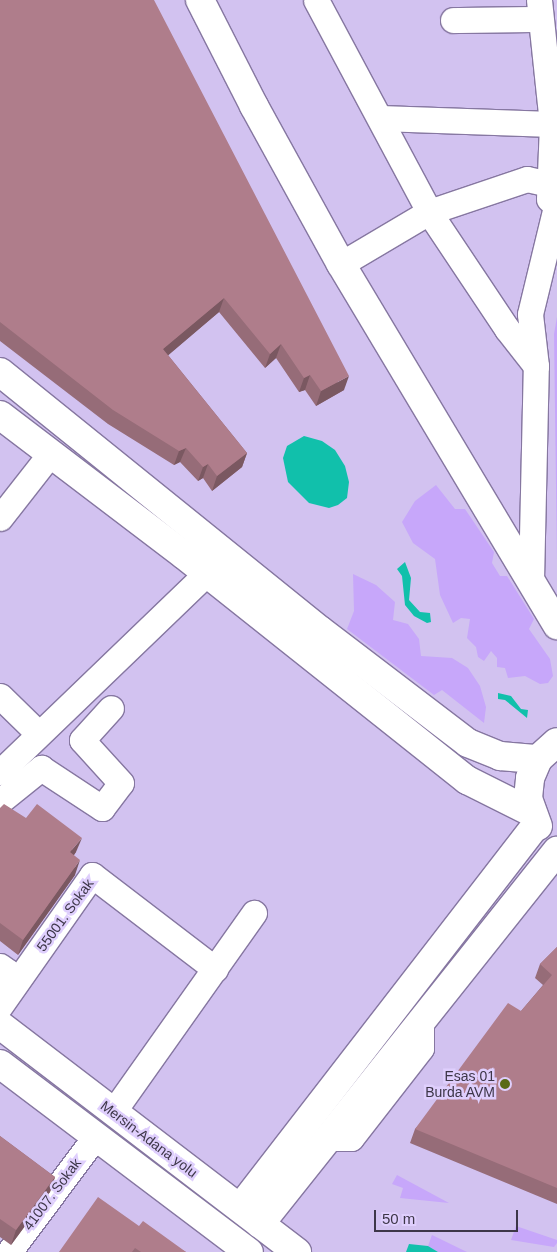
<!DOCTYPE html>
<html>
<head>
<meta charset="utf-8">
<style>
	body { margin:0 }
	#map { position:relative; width:557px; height:1252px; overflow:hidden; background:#d2c2f0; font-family:Helvetica,sans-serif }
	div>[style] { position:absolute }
	.green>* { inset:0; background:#c7a7fa }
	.water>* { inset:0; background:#11c0ab }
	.roads { filter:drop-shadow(1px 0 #8677a1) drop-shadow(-1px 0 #8677a1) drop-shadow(0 1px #8677a1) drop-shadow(0 -1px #8677a1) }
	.minor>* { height:25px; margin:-12.5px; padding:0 12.5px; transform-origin:12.5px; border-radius:12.5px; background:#fff }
	.major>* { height:28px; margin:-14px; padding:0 14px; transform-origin:14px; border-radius:14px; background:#fff }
	.highway>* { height:28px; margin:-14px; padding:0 14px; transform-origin:14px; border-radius:14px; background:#fff }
	.wall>* { inset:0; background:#966c78 }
	.shaded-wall>* { inset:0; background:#7a5861 }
	.building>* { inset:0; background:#af7d8b }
	.dots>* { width:14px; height:14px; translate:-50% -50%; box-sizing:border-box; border:2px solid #dfcffd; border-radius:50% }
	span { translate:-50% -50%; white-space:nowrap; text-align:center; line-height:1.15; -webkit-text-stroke:5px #dfcffd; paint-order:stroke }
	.street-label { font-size:14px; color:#3d3648 }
	.poi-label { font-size:14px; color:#3d3648 }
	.right { translate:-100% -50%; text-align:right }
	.scale { position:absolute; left:374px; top:1210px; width:144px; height:22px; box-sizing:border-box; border:2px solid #3d3648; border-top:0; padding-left:6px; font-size:15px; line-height:18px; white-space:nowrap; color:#3d3648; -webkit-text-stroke:4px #dfcffd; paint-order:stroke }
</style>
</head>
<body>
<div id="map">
	<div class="green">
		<i style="clip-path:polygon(557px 317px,557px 561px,554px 334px)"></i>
		<i style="clip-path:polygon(436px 485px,455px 509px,465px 509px,494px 552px,492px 563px,500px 576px,507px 576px,534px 619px,529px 629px,550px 659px,553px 676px,548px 683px,540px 684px,525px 676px,508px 678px,505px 668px,497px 667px,497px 658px,491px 651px,484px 661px,478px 657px,476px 647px,467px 638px,470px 619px,461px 618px,453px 623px,440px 595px,435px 559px,413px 543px,402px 522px,415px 501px)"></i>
		<i style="clip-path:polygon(353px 574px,376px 585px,395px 602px,393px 620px,408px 624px,419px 639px,421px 656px,452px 658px,468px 668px,480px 686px,486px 707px,484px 723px,442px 690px,434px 695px,347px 629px,354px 611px)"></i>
		<i style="clip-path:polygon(397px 1175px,449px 1203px,400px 1198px,403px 1188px,392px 1184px)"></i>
		<i style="clip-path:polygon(516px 1226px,557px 1240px,557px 1243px,554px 1247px,511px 1240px)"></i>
		<i style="clip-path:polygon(432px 1235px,467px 1252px,438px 1252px,428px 1246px)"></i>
	</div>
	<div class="water">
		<i style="clip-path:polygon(304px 436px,322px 441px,335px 450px,345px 466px,349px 482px,347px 498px,338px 505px,329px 508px,309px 503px,288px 482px,283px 458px,287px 446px)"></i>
		<i style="clip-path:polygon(405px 562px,411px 578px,409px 600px,420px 612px,430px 613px,431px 622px,427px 623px,414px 616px,405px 605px,402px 576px,397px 569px)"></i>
		<i style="clip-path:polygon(498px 693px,511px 696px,521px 709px,528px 710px,527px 718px,505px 700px,498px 699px)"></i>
		<i style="clip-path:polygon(409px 1244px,428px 1246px,438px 1252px,406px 1252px)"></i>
	</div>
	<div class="roads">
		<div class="minor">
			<i style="left:316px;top:0;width:240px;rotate:61.9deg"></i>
			<i style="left:429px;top:212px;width:141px;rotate:56.3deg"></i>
			<i style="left:507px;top:329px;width:47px;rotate:51.9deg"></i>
			<i style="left:539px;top:0;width:125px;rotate:84deg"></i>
			<i style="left:552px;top:124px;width:75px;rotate:92.3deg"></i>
			<i style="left:453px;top:20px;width:86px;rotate:-0.7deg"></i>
			<i style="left:380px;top:118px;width:172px;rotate:2deg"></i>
			<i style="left:341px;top:264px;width:102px;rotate:-30.6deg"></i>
			<i style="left:429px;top:212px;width:103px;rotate:-18.6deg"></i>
			<i style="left:527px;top:179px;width:23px;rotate:13deg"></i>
			<i style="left:0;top:518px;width:81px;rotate:-52deg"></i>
			<i style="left:531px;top:580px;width:214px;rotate:-88.7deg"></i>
			<i style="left:536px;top:366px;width:52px;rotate:-96.6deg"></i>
			<i style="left:530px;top:314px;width:115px;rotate:-76.4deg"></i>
			<i style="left:0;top:696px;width:54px;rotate:44.3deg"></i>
			<i style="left:0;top:772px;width:287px;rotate:-43.9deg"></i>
			<i style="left:0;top:801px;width:53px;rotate:-38.8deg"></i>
			<i style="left:41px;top:768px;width:73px;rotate:33.3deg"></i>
			<i style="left:102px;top:808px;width:31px;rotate:-53deg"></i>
			<i style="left:121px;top:783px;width:58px;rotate:-132.2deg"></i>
			<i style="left:82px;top:740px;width:43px;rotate:-47.8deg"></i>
			<i style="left:0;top:966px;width:9px;rotate:36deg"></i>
			<i style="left:7px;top:971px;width:11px;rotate:128deg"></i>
			<i style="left:0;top:1006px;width:160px;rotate:-54.9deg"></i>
			<i style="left:92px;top:875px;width:155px;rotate:37.4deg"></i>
			<i style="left:113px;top:1112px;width:244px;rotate:-54.7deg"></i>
			<i style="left:328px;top:1138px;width:23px"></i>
			<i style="left:351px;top:1138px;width:114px;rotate:-52.1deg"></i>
			<i style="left:421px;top:1048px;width:26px;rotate:-90deg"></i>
			<i style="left:9px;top:1252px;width:144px;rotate:-53.2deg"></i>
		</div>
		<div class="major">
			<i style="left:200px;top:0;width:119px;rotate:63deg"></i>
			<i style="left:254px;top:106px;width:180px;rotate:61.2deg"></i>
			<i style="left:341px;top:264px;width:421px;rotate:59.1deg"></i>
			<i style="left:0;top:372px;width:411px;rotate:38.9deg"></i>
			<i style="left:320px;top:630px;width:186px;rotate:37.4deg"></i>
			<i style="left:468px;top:743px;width:35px;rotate:22deg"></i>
			<i style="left:500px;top:756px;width:38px;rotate:5deg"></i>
			<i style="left:0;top:415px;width:231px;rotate:37.3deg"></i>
			<i style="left:184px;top:555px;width:362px;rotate:38.5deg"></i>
			<i style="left:467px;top:780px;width:72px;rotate:26.6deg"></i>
			<i style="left:538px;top:826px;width:30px;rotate:-110deg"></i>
			<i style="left:528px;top:798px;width:20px;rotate:-84deg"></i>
			<i style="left:530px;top:778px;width:21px;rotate:-67deg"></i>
			<i style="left:538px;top:759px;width:25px;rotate:-42deg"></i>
			<i style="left:240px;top:1208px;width:485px;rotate:-52.3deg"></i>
			<i style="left:260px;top:1224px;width:477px;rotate:-51.5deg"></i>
		</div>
		<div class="highway">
			<i style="left:0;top:1025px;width:374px;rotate:37.4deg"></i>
			<i style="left:0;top:1064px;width:312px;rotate:37.1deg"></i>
		</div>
	</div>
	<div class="wall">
		<i style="clip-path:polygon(0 0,344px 390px,316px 406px,305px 390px,299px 392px,276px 358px,265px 368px,219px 312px,168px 355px,247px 453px,242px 467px,212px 491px,203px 478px,198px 481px,180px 462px,174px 465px,108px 424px,0 341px)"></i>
		<i style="clip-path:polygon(0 808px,76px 852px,74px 855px,75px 875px,18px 955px,0 941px)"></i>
		<i style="clip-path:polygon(557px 947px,557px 1204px,410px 1143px,415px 1129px,521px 1011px,543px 985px,535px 978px,540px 964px)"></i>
		<i style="clip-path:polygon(0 1136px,55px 1177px,50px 1192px,11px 1245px,0 1237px)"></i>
		<i style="clip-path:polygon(139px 1226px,186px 1252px,59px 1252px)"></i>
	</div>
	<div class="shaded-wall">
		<i style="clip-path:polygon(224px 298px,219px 312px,158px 364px,163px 349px)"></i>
		<i style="clip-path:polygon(281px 344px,276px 358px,265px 368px,270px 354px)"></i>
		<i style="clip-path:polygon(310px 375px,305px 390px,299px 392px,304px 378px)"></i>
		<i style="clip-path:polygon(349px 376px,344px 390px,316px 406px,321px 391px)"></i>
		<i style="clip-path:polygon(186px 448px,180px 462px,174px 465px,179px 451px)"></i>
		<i style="clip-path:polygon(247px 453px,242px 467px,212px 491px,217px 476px)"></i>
		<i style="clip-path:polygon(208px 464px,203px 478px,198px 481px,203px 467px)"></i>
		<i style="clip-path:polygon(82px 838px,76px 852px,65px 867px,70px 852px)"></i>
		<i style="clip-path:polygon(80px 860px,75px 875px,18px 955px,23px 940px)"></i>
		<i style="clip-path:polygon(55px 1177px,50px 1192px,11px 1245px,16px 1230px)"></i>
	</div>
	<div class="building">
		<i style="clip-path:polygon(0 0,154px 0,349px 376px,321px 391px,310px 375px,304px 378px,281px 344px,270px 354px,224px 298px,163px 349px,247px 453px,217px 476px,208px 464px,203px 467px,186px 448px,179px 451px,113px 410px,0 322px)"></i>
		<i style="clip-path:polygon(4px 804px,26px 818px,37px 804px,82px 838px,70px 852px,80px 860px,23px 940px,0 923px,0 808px)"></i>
		<i style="clip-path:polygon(557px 947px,557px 1188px,415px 1129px,508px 1003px,521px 1011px,552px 975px,540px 964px)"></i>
		<i style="clip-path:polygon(0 1136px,55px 1177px,16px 1230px,0 1219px)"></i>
		<i style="clip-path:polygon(98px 1197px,139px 1226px,143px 1221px,186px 1252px,141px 1252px,135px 1248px,132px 1252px,59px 1252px)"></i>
	</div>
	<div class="dots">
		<i style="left:505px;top:1084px;background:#596b17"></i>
	</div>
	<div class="street-label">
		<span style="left:65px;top:915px;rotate:-54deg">55001. Sokak</span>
		<span style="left:149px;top:1139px;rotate:37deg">Mersin-Adana yolu</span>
		<span style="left:52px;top:1194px;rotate:-53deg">41007. Sokak</span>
	</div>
	<div class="poi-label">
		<span class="right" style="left:495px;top:1084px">Esas 01<br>Burda AVM</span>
	</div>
	<div class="scale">50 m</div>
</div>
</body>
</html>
